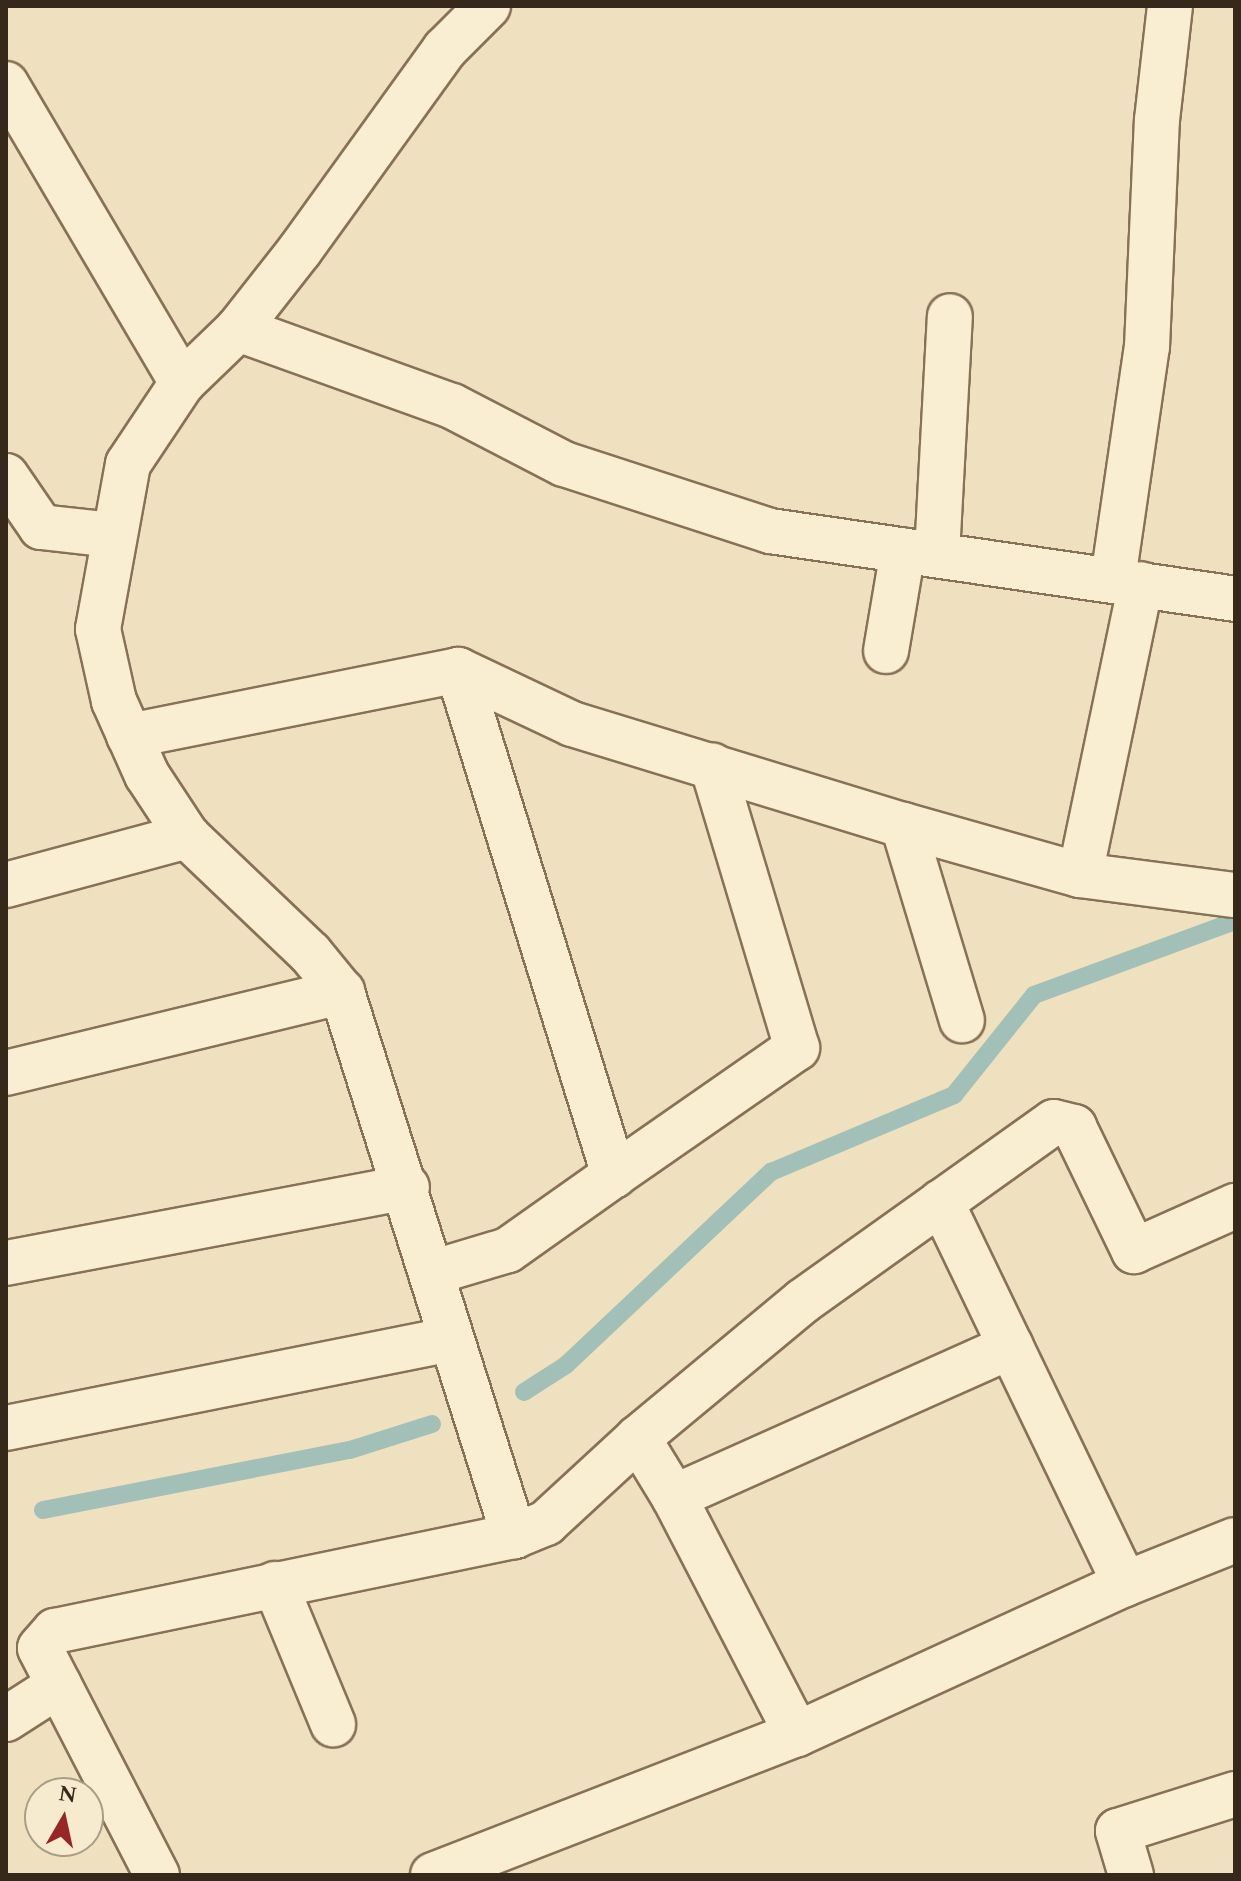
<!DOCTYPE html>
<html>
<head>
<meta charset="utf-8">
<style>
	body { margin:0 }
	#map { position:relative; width:1241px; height:1881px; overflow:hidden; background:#efe1bf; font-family:Spectral,serif }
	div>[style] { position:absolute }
	.stream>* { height:18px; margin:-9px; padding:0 9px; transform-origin:9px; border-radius:9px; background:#a2c0b8 }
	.roads { filter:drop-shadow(2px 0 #877157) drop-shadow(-2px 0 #877157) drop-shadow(0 2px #877157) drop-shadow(0 -2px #877157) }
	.minor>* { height:44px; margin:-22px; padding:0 22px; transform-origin:22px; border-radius:22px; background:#f9eed2 }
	span { translate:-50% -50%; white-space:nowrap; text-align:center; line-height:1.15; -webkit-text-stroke:6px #f6ebce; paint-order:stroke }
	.frame { position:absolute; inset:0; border:8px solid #36291c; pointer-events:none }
	.north { position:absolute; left:24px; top:1777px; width:80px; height:80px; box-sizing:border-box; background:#f6ebce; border:2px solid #a99d87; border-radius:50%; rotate:9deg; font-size:22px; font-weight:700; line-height:32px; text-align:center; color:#36291c }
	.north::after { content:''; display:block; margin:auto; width:28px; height:36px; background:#982626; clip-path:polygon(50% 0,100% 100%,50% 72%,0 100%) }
</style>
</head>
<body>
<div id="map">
	<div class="stream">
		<i style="left:524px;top:1392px;width:50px;rotate:-32.7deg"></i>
		<i style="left:566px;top:1365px;width:282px;rotate:-43.3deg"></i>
		<i style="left:771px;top:1172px;width:199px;rotate:-22.8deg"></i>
		<i style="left:954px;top:1095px;width:128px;rotate:-51.3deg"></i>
		<i style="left:1034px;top:995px;width:214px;rotate:-20.2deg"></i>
		<i style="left:43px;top:1510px;width:313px;rotate:-11.1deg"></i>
		<i style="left:350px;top:1450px;width:86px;rotate:-17.6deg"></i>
	</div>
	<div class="roads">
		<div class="minor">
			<i style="left:488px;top:6px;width:61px;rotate:135deg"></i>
			<i style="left:445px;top:49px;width:248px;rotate:125.8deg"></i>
			<i style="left:300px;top:250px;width:100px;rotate:128.1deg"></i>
			<i style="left:238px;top:329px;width:78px;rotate:136deg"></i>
			<i style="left:182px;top:383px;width:97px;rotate:123.7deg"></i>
			<i style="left:128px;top:464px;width:168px;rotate:100.3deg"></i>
			<i style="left:98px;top:629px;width:74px;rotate:77.5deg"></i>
			<i style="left:114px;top:701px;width:81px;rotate:66deg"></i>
			<i style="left:147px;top:775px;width:73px;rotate:56.7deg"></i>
			<i style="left:187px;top:836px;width:170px;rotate:43.6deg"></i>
			<i style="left:310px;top:953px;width:50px;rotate:50.6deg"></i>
			<i style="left:342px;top:992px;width:571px;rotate:72.45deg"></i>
			<i style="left:6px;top:84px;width:347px;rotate:59.5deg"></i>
			<i style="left:238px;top:329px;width:227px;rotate:19.8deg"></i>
			<i style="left:452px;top:406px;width:126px;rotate:27.4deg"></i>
			<i style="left:564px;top:464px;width:217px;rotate:18deg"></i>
			<i style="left:770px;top:531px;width:470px;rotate:8.3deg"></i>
			<i style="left:6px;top:476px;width:62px;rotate:55.5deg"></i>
			<i style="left:41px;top:527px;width:71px;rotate:6.4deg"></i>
			<i style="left:937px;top:554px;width:238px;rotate:-86.9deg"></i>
			<i style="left:1113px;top:579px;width:234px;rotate:-81.7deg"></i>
			<i style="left:1147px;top:347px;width:227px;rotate:-87.5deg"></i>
			<i style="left:1157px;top:120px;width:115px;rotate:-83.5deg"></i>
			<i style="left:886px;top:651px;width:102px;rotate:-80.4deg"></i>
			<i style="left:458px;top:670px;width:529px;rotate:72.83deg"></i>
			<i style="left:614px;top:1175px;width:223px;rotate:-34.8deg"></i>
			<i style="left:797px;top:1048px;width:295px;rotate:-106.7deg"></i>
			<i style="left:129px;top:736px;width:336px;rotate:-11.3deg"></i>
			<i style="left:458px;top:670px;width:126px;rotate:25.3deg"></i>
			<i style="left:572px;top:724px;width:346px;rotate:17deg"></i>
			<i style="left:903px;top:825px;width:184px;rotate:15.8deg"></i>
			<i style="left:1080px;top:875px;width:156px;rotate:7.4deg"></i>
			<i style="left:903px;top:825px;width:204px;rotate:73.2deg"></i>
			<i style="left:1080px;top:875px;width:297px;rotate:-78.2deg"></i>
			<i style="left:6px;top:885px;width:188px;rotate:-15.1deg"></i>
			<i style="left:6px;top:1073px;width:346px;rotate:-13.6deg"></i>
			<i style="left:6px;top:1263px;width:408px;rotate:-10.7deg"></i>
			<i style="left:431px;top:1273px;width:80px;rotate:-16.6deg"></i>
			<i style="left:508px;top:1250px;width:130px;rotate:-35.3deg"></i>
			<i style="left:6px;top:1428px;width:454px;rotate:-11.3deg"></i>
			<i style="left:638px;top:1438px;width:69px;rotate:58.6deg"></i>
			<i style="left:674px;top:1497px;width:267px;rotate:62.6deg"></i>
			<i style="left:674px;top:1497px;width:369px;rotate:-24.1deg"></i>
			<i style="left:275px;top:1584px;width:152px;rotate:67.5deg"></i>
			<i style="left:1125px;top:1584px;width:118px;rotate:-21.8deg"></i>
			<i style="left:6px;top:1719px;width:63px;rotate:-32.7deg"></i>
			<i style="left:157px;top:1875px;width:255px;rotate:-117.3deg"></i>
			<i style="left:40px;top:1648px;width:23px;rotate:-49deg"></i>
			<i style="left:55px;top:1631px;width:469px;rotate:-11.7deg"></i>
			<i style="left:514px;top:1536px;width:35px;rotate:-22deg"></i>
			<i style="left:546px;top:1523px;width:125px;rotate:-42.7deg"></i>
			<i style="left:638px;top:1438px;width:214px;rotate:-39.7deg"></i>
			<i style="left:803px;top:1301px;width:308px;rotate:-35.5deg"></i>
			<i style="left:1054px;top:1122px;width:21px;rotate:14deg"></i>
			<i style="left:1074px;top:1127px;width:138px;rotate:64.2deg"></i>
			<i style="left:1134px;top:1251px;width:111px;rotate:-24deg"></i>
			<i style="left:433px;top:1875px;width:390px;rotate:-21.2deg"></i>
			<i style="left:797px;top:1734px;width:361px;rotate:-24.6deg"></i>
			<i style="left:1125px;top:1584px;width:424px;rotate:-115.7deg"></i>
			<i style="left:1131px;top:1875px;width:46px;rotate:-106.5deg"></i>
			<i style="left:1118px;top:1831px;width:123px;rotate:-17.5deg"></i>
		</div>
	</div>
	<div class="frame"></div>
	<div class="north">N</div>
</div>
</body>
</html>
